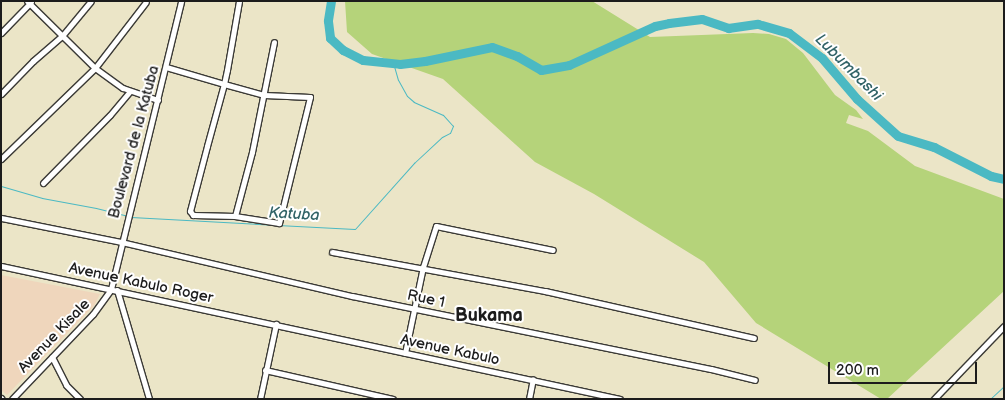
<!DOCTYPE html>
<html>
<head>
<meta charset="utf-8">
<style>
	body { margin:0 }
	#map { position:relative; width:1005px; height:400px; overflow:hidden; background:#ebe5c7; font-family:"Balsamiq Sans",sans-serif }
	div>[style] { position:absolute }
	.built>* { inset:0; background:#efd6bc }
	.green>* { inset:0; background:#b5d37a }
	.stream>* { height:1px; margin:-0.5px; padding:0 0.5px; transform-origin:0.5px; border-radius:0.5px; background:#4bb9c3 }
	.river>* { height:9px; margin:-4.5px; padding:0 4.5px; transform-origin:4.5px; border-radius:4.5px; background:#4bb9c3 }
	.roads { filter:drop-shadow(1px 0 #3b3a36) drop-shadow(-1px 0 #3b3a36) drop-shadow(0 1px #3b3a36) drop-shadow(0 -1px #3b3a36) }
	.minor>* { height:5px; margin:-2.5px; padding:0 2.5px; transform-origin:2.5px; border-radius:2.5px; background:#fff }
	span { translate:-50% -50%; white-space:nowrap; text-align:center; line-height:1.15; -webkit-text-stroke:4px #fff; paint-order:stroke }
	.street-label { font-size:15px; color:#1c1c1c }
	.water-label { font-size:16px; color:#316367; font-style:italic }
	.quarter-label { font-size:18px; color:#1c1c1c; font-weight:700 }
	.frame { position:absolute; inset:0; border:2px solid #1c1c1c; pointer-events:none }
	.scale { position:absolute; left:828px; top:362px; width:149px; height:22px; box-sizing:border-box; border:2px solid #1c1c1c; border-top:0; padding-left:6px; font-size:15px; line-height:18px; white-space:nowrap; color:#1c1c1c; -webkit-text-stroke:4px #fff; paint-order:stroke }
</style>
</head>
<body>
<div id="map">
	<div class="built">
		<i style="clip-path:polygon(1px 275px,100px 294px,94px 306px,7px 395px,1px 390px)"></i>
	</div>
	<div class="green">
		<i style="clip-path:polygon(345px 1px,592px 1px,650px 37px,753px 33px,769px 34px,786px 39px,803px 53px,835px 95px,856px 110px,863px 119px,849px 115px,846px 123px,868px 131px,915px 166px,1004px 199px,1004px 291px,887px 399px,881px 399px,756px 323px,704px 262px,594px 194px,535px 162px,443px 79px,372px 54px,347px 32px)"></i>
	</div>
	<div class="stream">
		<i style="left:1px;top:186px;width:43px;rotate:16.3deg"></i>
		<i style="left:42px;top:198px;width:55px;rotate:10.5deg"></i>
		<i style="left:96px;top:208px;width:32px;rotate:14deg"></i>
		<i style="left:131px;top:217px;width:224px;rotate:3.1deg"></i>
		<i style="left:355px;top:229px;width:89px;rotate:-48.2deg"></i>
		<i style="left:414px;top:163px;width:38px;rotate:-43deg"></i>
		<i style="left:442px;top:137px;width:9px;rotate:-27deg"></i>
		<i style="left:450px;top:133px;width:8px;rotate:-67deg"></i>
		<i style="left:453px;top:126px;width:15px;rotate:-132deg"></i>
		<i style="left:443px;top:115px;width:32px;rotate:-156deg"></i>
		<i style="left:414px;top:102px;width:9px;rotate:-139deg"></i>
		<i style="left:407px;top:96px;width:18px;rotate:-119deg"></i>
		<i style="left:398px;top:80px;width:18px;rotate:-106deg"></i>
		<i style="left:990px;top:399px;width:19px;rotate:-43deg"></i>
	</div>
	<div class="river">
		<i style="left:331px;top:1px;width:20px;rotate:99deg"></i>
		<i style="left:328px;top:21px;width:17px;rotate:83deg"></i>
		<i style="left:330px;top:38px;width:18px;rotate:43deg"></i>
		<i style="left:343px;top:50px;width:22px;rotate:27deg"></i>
		<i style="left:363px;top:60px;width:37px;rotate:6deg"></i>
		<i style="left:400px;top:64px;width:25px;rotate:-7deg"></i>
		<i style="left:425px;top:61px;width:68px;rotate:-11.8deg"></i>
		<i style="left:492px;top:47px;width:27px;rotate:20deg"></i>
		<i style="left:517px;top:56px;width:28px;rotate:30deg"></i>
		<i style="left:541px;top:70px;width:28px;rotate:-10deg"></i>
		<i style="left:569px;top:65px;width:94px;rotate:-24.4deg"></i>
		<i style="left:655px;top:26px;width:14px;rotate:-12deg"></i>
		<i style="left:669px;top:23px;width:33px;rotate:-7deg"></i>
		<i style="left:702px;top:19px;width:28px;rotate:19deg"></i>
		<i style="left:728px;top:28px;width:30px;rotate:-8deg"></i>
		<i style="left:758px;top:24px;width:32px;rotate:16deg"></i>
		<i style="left:789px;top:33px;width:41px;rotate:37.1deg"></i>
		<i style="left:822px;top:58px;width:54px;rotate:49.5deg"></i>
		<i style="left:857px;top:99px;width:55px;rotate:42.1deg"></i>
		<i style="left:898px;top:136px;width:38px;rotate:17deg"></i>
		<i style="left:934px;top:147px;width:64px;rotate:27deg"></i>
		<i style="left:991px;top:176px;width:13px;rotate:13deg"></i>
	</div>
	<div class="roads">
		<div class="minor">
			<i style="left:27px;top:1px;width:95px;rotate:44.6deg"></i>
			<i style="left:95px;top:68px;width:34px;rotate:36deg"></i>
			<i style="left:123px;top:88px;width:37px;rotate:19deg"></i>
			<i style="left:1px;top:33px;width:43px;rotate:-45.9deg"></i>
			<i style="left:166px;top:67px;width:60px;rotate:16.3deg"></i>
			<i style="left:224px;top:84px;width:41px;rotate:15.4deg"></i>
			<i style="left:264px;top:95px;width:46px;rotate:2.5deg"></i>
			<i style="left:310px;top:97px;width:130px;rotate:103.8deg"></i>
			<i style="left:279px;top:223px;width:45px;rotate:-171deg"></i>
			<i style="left:235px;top:216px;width:42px;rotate:-178.6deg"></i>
			<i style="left:193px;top:215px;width:5px;rotate:-127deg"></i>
			<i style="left:190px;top:211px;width:67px;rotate:-75.3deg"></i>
			<i style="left:207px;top:146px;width:64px;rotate:-74.7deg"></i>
			<i style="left:224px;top:84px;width:14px;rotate:-78deg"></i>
			<i style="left:227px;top:70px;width:70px;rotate:-80.1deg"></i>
			<i style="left:1px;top:94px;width:46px;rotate:-45.9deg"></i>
			<i style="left:33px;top:61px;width:38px;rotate:-41deg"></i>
			<i style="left:62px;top:36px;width:45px;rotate:-50.4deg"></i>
			<i style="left:1px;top:159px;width:131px;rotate:-44.1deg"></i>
			<i style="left:95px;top:68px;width:83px;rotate:-52.3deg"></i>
			<i style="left:43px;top:183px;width:95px;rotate:-45.4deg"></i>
			<i style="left:110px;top:115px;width:31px;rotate:-50deg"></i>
			<i style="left:235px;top:216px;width:66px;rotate:-75.1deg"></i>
			<i style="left:252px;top:152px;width:112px;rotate:-78.7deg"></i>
			<i style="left:1px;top:218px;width:122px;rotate:11.3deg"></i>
			<i style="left:121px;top:242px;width:237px;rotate:13.2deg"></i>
			<i style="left:352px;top:296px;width:366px;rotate:11.5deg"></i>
			<i style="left:711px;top:369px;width:45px;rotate:14deg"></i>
			<i style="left:332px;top:252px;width:217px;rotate:10.4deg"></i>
			<i style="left:545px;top:291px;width:214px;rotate:12.7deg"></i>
			<i style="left:1px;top:266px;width:633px;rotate:12.13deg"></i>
			<i style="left:117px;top:290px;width:114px;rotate:73.6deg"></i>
			<i style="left:405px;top:353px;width:88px;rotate:-78.2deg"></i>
			<i style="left:423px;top:267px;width:43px;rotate:-72.4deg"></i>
			<i style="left:436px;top:226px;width:119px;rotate:11.6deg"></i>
			<i style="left:52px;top:357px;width:31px;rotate:63deg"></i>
			<i style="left:66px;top:385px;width:20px;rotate:45deg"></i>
			<i style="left:265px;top:370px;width:131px;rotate:12.8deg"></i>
			<i style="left:1px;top:398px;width:1px;rotate:45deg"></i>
			<i style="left:12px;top:399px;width:117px;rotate:-46.4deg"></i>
			<i style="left:93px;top:314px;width:31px;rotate:-54deg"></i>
			<i style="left:111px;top:289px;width:296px;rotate:-76.3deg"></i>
			<i style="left:260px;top:399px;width:77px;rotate:-78deg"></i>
			<i style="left:529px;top:399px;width:20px;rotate:-79deg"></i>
			<i style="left:934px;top:399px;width:101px;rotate:-46.2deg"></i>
		</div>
	</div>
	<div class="street-label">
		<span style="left:134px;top:142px;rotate:-75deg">Boulevard de la Katuba</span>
		<span style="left:141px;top:283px;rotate:12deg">Avenue Kabulo Roger</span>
		<span style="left:426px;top:299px;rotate:12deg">Rue 1</span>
		<span style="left:54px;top:336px;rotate:-46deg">Avenue Kisale</span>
		<span style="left:450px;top:350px;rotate:12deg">Avenue Kabulo</span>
	</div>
	<div class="water-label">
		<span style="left:848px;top:68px;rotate:45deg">Lubumbashi</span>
		<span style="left:294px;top:215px;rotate:3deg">Katuba</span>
	</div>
	<div class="quarter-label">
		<span style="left:489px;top:316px">Bukama</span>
	</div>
	<div class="frame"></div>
	<div class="scale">200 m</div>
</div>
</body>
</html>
